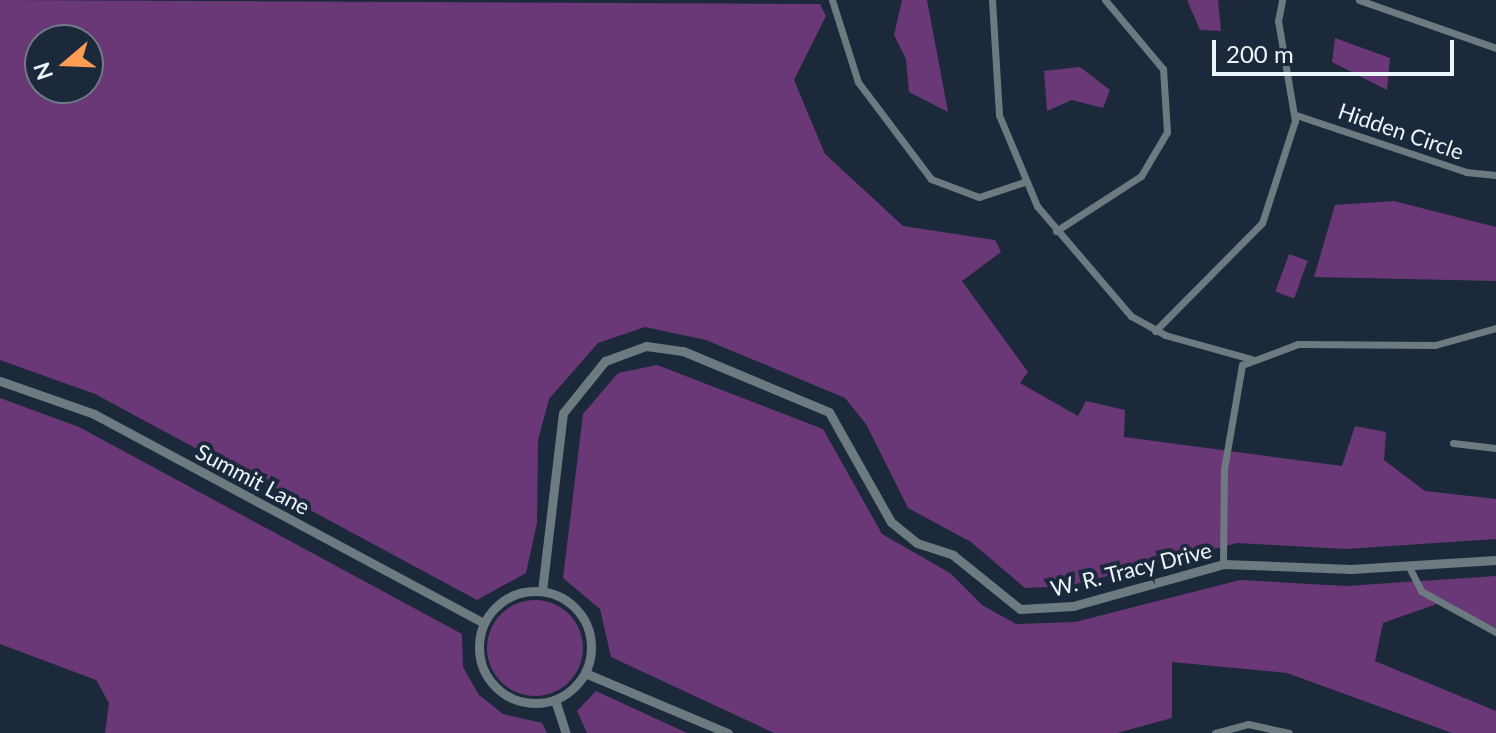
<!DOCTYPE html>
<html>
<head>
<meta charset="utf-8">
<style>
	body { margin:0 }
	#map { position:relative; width:1496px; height:733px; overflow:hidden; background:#1b293b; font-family:Lato,sans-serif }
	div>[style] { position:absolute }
	.forest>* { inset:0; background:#6a3877; transform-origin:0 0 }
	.round { border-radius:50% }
	.minor>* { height:7px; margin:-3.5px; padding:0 3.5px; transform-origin:3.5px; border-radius:3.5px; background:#6d7a7f }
	.tertiary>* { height:9px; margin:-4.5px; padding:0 4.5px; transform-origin:4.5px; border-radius:4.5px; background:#6d7a7f }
	.tertiary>.ring { margin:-4.5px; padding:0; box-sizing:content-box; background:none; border:9px solid #6d7a7f; border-radius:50% }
	span { translate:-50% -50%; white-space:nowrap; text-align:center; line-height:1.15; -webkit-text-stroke:8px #1b293b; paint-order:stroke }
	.street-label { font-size:22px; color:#ecf4fe }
	.north { position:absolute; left:24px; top:24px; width:80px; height:80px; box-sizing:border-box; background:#1b293b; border:2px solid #6f7a89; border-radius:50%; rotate:251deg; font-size:22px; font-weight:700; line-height:32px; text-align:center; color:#ecf4fe }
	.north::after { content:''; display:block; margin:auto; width:28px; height:36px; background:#fd9d54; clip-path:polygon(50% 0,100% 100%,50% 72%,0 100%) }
	.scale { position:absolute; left:1212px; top:40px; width:242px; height:36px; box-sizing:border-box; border:4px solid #ecf4fe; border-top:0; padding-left:10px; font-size:24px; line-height:28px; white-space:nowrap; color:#ecf4fe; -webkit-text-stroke:6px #1b293b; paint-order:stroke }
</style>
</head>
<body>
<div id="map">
	<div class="forest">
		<i style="clip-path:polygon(evenodd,0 0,820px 4px,826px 16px,794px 80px,825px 154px,903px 226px,995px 240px,1001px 252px,962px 281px,1028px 372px,1020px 383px,1078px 416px,1086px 401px,1125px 410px,1124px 437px,1342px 466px,1355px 426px,1386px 432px,1384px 460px,1425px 491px,1496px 499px,1496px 539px,1346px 549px,1237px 543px,1068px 586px,1025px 588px,971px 542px,908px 508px,866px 424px,845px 398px,706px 340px,645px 327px,598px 343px,549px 399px,538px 440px,537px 523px,526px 573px,477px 600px,95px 394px,0 360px,0 0,40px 40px,88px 40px,88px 88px,40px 88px,40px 40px)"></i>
		<i style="clip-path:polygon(902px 0,927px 0,948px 112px,909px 92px,906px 59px,894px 35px)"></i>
		<i style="clip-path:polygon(1187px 0,1218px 0,1221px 31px,1200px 30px)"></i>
		<i style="clip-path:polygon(1335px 38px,1390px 58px,1387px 90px,1332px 62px)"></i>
		<i style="clip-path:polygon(1080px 67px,1110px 90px,1103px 108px,1072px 100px,1047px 111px,1044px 71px)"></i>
		<i style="clip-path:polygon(1394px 201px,1496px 227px,1496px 281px,1314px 277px,1335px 205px)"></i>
		<i style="left:1289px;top:254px;width:20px;height:40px;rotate:20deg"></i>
		<i style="clip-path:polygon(657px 365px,823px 429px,882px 534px,950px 573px,982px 605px,1016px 624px,1075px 622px,1240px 580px,1346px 586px,1496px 576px,1496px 628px,1445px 601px,1383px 623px,1375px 661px,1496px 711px,1496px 733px,1452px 733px,1287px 673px,1172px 662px,1172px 718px,1117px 733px,774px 733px,611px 657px,600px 609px,563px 578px,583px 414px,618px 373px)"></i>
		<i style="clip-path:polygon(0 398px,79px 427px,462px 634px,463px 667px,479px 695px,503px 714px,542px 723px,547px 733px,105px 733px,109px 703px,96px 680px,0 644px)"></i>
		<i class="round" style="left:487px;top:600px;width:96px;height:96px"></i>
		<i style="clip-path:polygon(596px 691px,687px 733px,587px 733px,577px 711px)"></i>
	</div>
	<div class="minor">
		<i style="left:832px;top:0;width:86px;rotate:72.4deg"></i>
		<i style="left:858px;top:82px;width:121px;rotate:53deg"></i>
		<i style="left:931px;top:179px;width:51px;rotate:20.6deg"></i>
		<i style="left:979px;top:197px;width:47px;rotate:-18.4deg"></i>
		<i style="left:992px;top:0;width:115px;rotate:86.5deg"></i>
		<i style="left:999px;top:115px;width:99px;rotate:67.3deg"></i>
		<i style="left:1037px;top:206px;width:145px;rotate:49.5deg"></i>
		<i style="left:1131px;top:316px;width:39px;rotate:29deg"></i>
		<i style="left:1165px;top:335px;width:89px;rotate:15.6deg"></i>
		<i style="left:1359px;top:0;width:145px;rotate:19.3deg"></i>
		<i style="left:1296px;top:115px;width:179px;rotate:18.5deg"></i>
		<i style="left:1466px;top:172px;width:30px;rotate:6deg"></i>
		<i style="left:1056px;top:231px;width:101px;rotate:-32.9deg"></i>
		<i style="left:1141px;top:176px;width:51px;rotate:-59.4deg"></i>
		<i style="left:1167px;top:132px;width:63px;rotate:-93.6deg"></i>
		<i style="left:1163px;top:69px;width:90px;rotate:-130deg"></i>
		<i style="left:1155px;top:331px;width:152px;rotate:-45.3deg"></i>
		<i style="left:1262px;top:223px;width:107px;rotate:-72.1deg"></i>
		<i style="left:1295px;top:121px;width:101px;rotate:-99.6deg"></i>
		<i style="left:1278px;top:21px;width:21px;rotate:-79deg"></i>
		<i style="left:1453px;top:443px;width:43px;rotate:6.6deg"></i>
		<i style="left:1223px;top:564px;width:95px;rotate:-89.4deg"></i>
		<i style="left:1224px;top:469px;width:106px;rotate:-80.2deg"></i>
		<i style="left:1242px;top:365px;width:60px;rotate:-20.6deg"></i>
		<i style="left:1298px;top:344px;width:137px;rotate:0.4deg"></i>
		<i style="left:1435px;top:345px;width:63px;rotate:-15.6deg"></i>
		<i style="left:1408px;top:565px;width:29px;rotate:63deg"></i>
		<i style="left:1421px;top:591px;width:85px;rotate:28.7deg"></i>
		<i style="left:1215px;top:733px;width:34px;rotate:-15deg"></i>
		<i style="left:1248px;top:724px;width:42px;rotate:12.4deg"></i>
	</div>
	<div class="tertiary">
		<i style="left:0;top:381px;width:100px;rotate:19.3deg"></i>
		<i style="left:94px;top:414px;width:442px;rotate:28.2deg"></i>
		<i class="ring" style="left:479px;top:591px;width:103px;height:103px"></i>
		<i style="left:542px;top:591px;width:179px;rotate:-83.3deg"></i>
		<i style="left:563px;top:413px;width:67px;rotate:-51.1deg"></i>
		<i style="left:605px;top:361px;width:44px;rotate:-20.1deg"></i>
		<i style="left:646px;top:346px;width:37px;rotate:8deg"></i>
		<i style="left:683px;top:351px;width:158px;rotate:22.7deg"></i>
		<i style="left:829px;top:412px;width:126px;rotate:60.6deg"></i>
		<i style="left:891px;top:522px;width:33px;rotate:39deg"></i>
		<i style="left:917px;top:543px;width:38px;rotate:18deg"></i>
		<i style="left:953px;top:555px;width:86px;rotate:38.9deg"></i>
		<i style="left:1020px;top:609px;width:53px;rotate:-3.2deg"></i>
		<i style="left:1073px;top:606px;width:156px;rotate:-15.6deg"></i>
		<i style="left:1223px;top:564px;width:128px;rotate:2.2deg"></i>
		<i style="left:1351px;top:569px;width:145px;rotate:-3.6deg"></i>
		<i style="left:585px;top:673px;width:155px;rotate:22.8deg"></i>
		<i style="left:555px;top:700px;width:35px;rotate:72deg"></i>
	</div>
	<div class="street-label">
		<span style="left:1401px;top:131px;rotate:19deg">Hidden Circle</span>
		<span style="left:253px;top:479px;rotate:28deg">Summit Lane</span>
		<span style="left:1131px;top:569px;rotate:-14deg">W. R. Tracy Drive</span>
	</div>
	<div class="north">N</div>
	<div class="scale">200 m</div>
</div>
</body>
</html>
